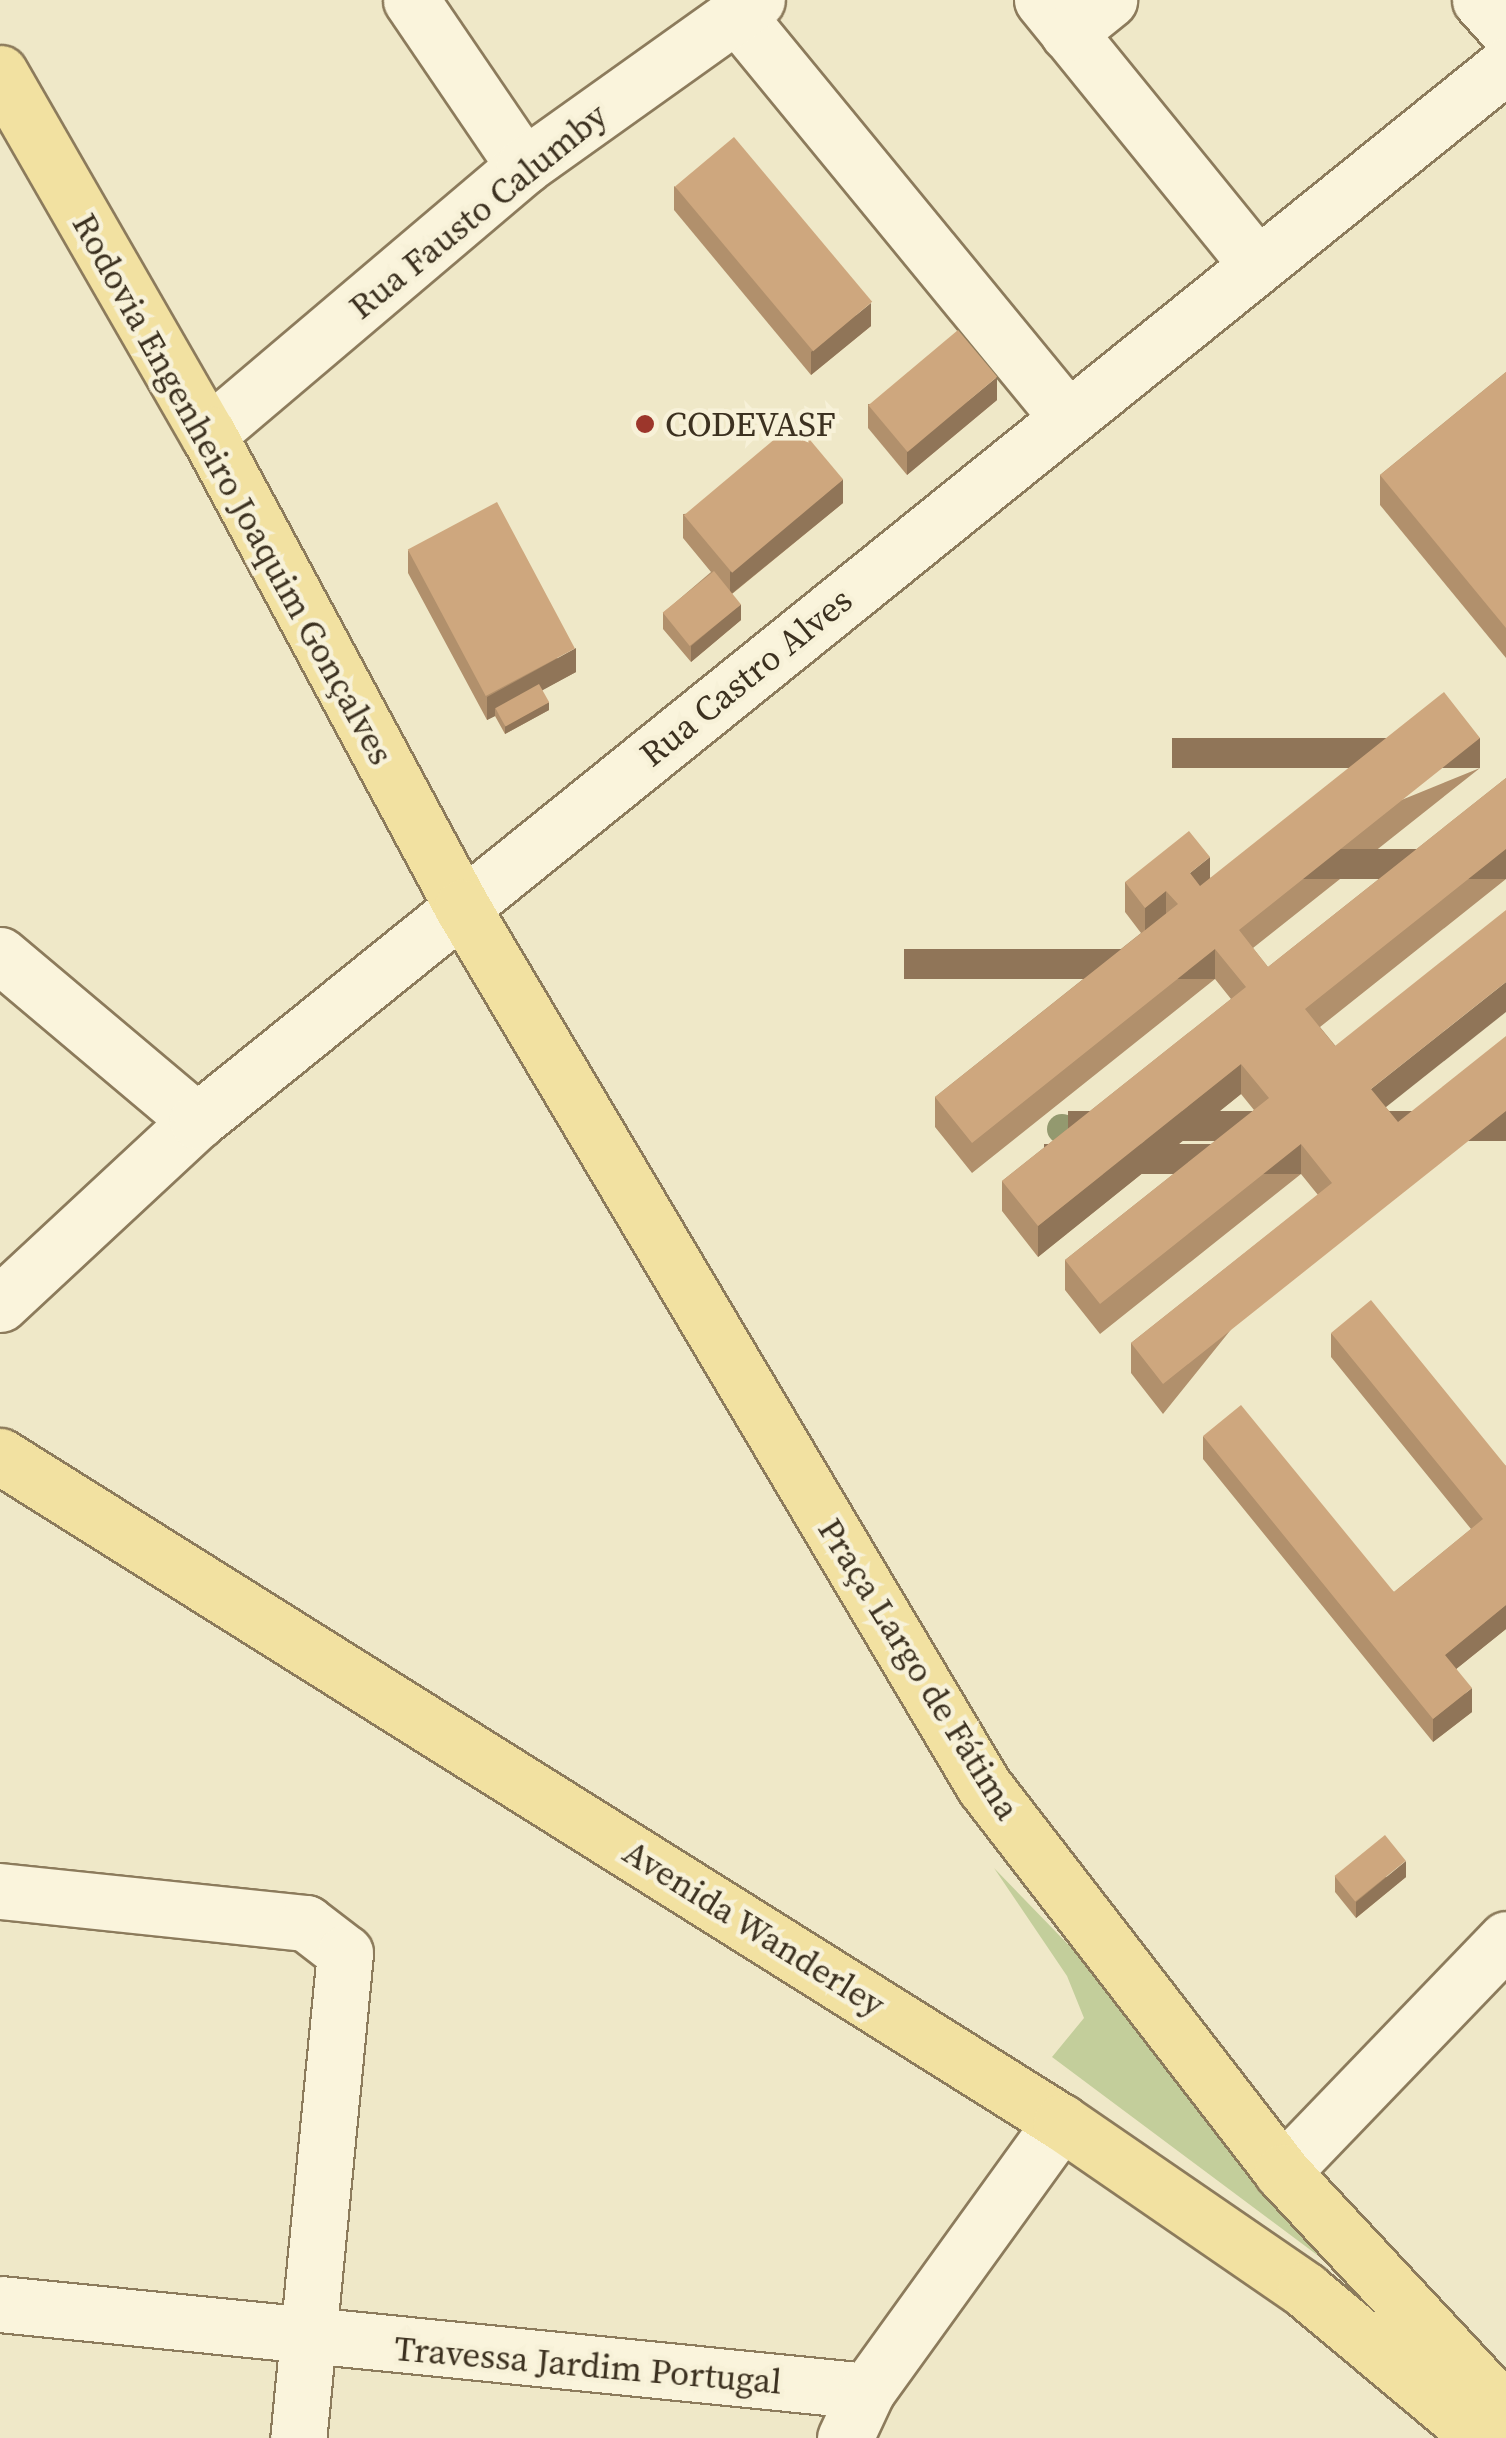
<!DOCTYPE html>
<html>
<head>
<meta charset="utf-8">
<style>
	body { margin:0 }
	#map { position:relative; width:1506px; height:2438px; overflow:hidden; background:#efe8c8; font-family:"Source Serif 4",serif }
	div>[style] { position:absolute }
	.green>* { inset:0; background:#c3ce9b }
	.roads { filter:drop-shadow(2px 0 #8c7b5c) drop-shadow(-2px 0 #8c7b5c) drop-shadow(0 2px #8c7b5c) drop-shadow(0 -2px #8c7b5c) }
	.minor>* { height:55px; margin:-27.5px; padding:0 27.5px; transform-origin:27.5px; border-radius:27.5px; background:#faf4dc }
	.major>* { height:55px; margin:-27.5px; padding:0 27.5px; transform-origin:27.5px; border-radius:27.5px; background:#f2e1a1 }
	.trees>* { width:30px; height:30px; margin:-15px; border-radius:50%; background:#93996f }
	.wall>* { inset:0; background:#b1906c }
	.shaded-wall>* { inset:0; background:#907558; transform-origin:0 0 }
	.building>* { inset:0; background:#cea77e; transform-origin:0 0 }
	.dots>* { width:28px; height:28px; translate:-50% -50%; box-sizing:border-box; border:5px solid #f7f1d8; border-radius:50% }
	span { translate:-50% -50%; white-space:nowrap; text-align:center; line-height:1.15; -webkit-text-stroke:9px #f7f1d8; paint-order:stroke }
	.street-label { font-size:35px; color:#3c3120 }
	.poi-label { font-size:35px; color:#3c3120 }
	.left { translate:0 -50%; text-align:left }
</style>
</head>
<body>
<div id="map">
	<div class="green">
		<i style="clip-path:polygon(994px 1868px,1506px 2396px,1052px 2057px,1084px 2018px,1067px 1976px)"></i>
	</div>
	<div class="roads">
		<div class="minor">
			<i style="left:411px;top:0;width:201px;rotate:55.8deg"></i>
			<i style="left:1042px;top:0;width:338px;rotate:50.9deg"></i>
			<i style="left:1480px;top:0;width:39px;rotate:48deg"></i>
			<i style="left:736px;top:14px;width:522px;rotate:50.6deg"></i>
			<i style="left:1068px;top:33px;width:53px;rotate:-38.8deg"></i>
			<i style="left:208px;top:434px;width:414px;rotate:-40.3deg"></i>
			<i style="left:524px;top:166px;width:286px;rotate:-35.5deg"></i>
			<i style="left:0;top:955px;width:258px;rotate:40.1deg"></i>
			<i style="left:0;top:1304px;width:269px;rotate:-42.9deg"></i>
			<i style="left:197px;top:1121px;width:1682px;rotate:-38.89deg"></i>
			<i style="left:0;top:1891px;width:308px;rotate:6deg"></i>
			<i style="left:306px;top:1923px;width:49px;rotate:37.6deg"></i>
			<i style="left:345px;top:1953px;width:487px;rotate:95.5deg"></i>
			<i style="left:1282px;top:2172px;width:323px;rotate:-46.1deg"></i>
			<i style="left:0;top:2304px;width:871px;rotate:5.73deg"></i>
			<i style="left:845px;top:2438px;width:52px;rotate:-64.9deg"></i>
			<i style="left:867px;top:2391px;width:332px;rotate:-54.2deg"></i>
		</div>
		<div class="major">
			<i style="left:0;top:73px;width:417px;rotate:60.1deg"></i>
			<i style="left:208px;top:434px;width:537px;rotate:61.76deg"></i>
			<i style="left:462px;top:907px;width:1022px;rotate:59.3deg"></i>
			<i style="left:984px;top:1786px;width:488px;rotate:52.3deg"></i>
			<i style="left:1282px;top:2172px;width:328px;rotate:47deg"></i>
			<i style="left:0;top:1456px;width:1253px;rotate:32.12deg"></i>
			<i style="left:1061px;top:2122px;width:296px;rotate:34.5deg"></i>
			<i style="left:1305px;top:2290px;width:231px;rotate:39.9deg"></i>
		</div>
	</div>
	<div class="trees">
		<i style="left:1062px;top:1129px"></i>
	</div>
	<div class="wall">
		<i style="clip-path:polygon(674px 186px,871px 326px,811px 375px,674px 210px)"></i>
		<i style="clip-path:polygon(1506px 372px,1506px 658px,1380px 505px,1380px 475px)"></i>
		<i style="clip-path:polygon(997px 400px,907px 475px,868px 428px,868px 404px)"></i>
		<i style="clip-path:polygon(843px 503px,732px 594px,741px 620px,691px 662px,663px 629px,663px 613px,711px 572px,683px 538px,683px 514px)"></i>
		<i style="clip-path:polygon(408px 550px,576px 672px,542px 690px,549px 710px,505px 734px,495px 716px,487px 720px,408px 573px)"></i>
		<i style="clip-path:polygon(1480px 768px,1253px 948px,1268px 967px,1506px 778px,1506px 879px,1320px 1027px,1398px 1122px,1163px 1414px,1131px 1373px,1131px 1343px,1318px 1195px,1301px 1174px,1100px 1334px,1065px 1290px,1065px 1260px,1254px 1110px,1241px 1094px,1038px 1257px,1002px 1211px,1002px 1181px,1231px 999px,1215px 979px,972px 1173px,935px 1127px,935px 1097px,1141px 933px,1125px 912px,1125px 882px,1210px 878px)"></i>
		<i style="clip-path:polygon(1331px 1333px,1506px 1466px,1506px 1629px,1456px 1669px,1472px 1712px,1433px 1742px,1203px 1459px,1203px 1436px,1394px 1592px,1471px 1529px,1331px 1357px)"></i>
		<i style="clip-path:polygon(1335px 1876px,1406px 1877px,1356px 1918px,1335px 1892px)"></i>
	</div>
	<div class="shaded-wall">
		<i style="clip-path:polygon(871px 303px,871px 326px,811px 375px,811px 352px)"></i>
		<i style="clip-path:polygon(997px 377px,997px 400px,907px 475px,907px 451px)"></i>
		<i style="clip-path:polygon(843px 479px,843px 503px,730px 595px,730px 572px)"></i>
		<i style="clip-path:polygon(741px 604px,741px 620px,691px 662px,691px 646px)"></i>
		<i style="clip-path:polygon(576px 648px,576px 672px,499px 714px,495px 708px,495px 716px,487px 720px,487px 697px)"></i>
		<i style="clip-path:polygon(549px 702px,549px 710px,505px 734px,505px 726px)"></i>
		<i style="left:1480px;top:738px;width:30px;height:308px;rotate:90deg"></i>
		<i style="left:1506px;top:849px;width:30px;height:257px;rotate:90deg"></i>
		<i style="clip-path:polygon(1210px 857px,1210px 888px,1190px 903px,1190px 873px)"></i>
		<i style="clip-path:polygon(1166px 891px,1166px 921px,1145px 938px,1145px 908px)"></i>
		<i style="left:1215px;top:949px;width:30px;height:311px;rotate:90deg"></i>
		<i style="clip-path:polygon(1506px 982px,1506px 1012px,1371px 1119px,1371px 1089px)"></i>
		<i style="clip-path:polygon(1241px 1064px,1241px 1094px,1038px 1257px,1038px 1226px)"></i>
		<i style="left:1506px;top:1111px;width:30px;height:438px;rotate:90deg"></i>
		<i style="left:1301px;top:1144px;width:30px;height:257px;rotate:90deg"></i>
		<i style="clip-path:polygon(1506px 1605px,1506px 1629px,1445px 1678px,1445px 1655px)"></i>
		<i style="clip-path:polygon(1472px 1688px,1472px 1712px,1433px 1742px,1433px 1719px)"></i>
		<i style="clip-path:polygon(1406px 1861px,1406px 1877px,1356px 1918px,1356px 1902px)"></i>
	</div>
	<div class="building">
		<i style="left:734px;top:137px;width:215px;height:77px;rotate:50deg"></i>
		<i style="left:958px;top:330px;width:61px;height:117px;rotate:50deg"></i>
		<i style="clip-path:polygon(1506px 372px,1506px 628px,1380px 475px)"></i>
		<i style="left:795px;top:422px;width:75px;height:145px;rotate:50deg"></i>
		<i style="left:497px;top:502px;width:166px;height:101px;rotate:62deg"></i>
		<i style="left:714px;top:571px;width:43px;height:66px;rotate:51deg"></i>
		<i style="left:539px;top:684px;width:21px;height:50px;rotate:61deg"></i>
		<i style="clip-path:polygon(1444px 692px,1480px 738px,1239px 930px,1268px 967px,1506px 778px,1506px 849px,1305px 1009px,1335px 1046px,1506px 910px,1506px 982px,1371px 1089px,1398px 1122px,1506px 1036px,1506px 1111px,1163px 1384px,1131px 1343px,1332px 1183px,1301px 1144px,1100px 1304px,1065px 1260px,1269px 1098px,1241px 1064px,1038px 1226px,1002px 1181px,1246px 987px,1215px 949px,972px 1143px,935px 1097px,1178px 904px,1166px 891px,1145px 908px,1125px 882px,1189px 831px,1210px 857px,1190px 873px,1200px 886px)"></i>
		<i style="clip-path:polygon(1371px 1300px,1506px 1466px,1506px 1605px,1445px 1655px,1472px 1688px,1433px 1719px,1203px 1436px,1241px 1405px,1394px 1592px,1483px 1519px,1331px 1333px)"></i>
		<i style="left:1385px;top:1835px;width:33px;height:65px;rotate:51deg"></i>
	</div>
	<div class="dots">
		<i style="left:645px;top:424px;background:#9c362b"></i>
	</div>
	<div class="street-label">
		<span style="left:478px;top:211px;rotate:-39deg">Rua Fausto Calumby</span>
		<span style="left:233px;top:489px;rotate:61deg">Rodovia Engenheiro Joaquim Gonçalves</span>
		<span style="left:746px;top:677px;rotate:-39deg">Rua Castro Alves</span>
		<span style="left:919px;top:1669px;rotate:58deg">Praça Largo de Fátima</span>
		<span style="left:754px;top:1928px;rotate:32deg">Avenida Wanderley</span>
		<span style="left:588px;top:2365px;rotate:5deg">Travessa Jardim Portugal</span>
	</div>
	<div class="poi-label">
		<span class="left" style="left:665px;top:424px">CODEVASF</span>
	</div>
</div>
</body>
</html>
